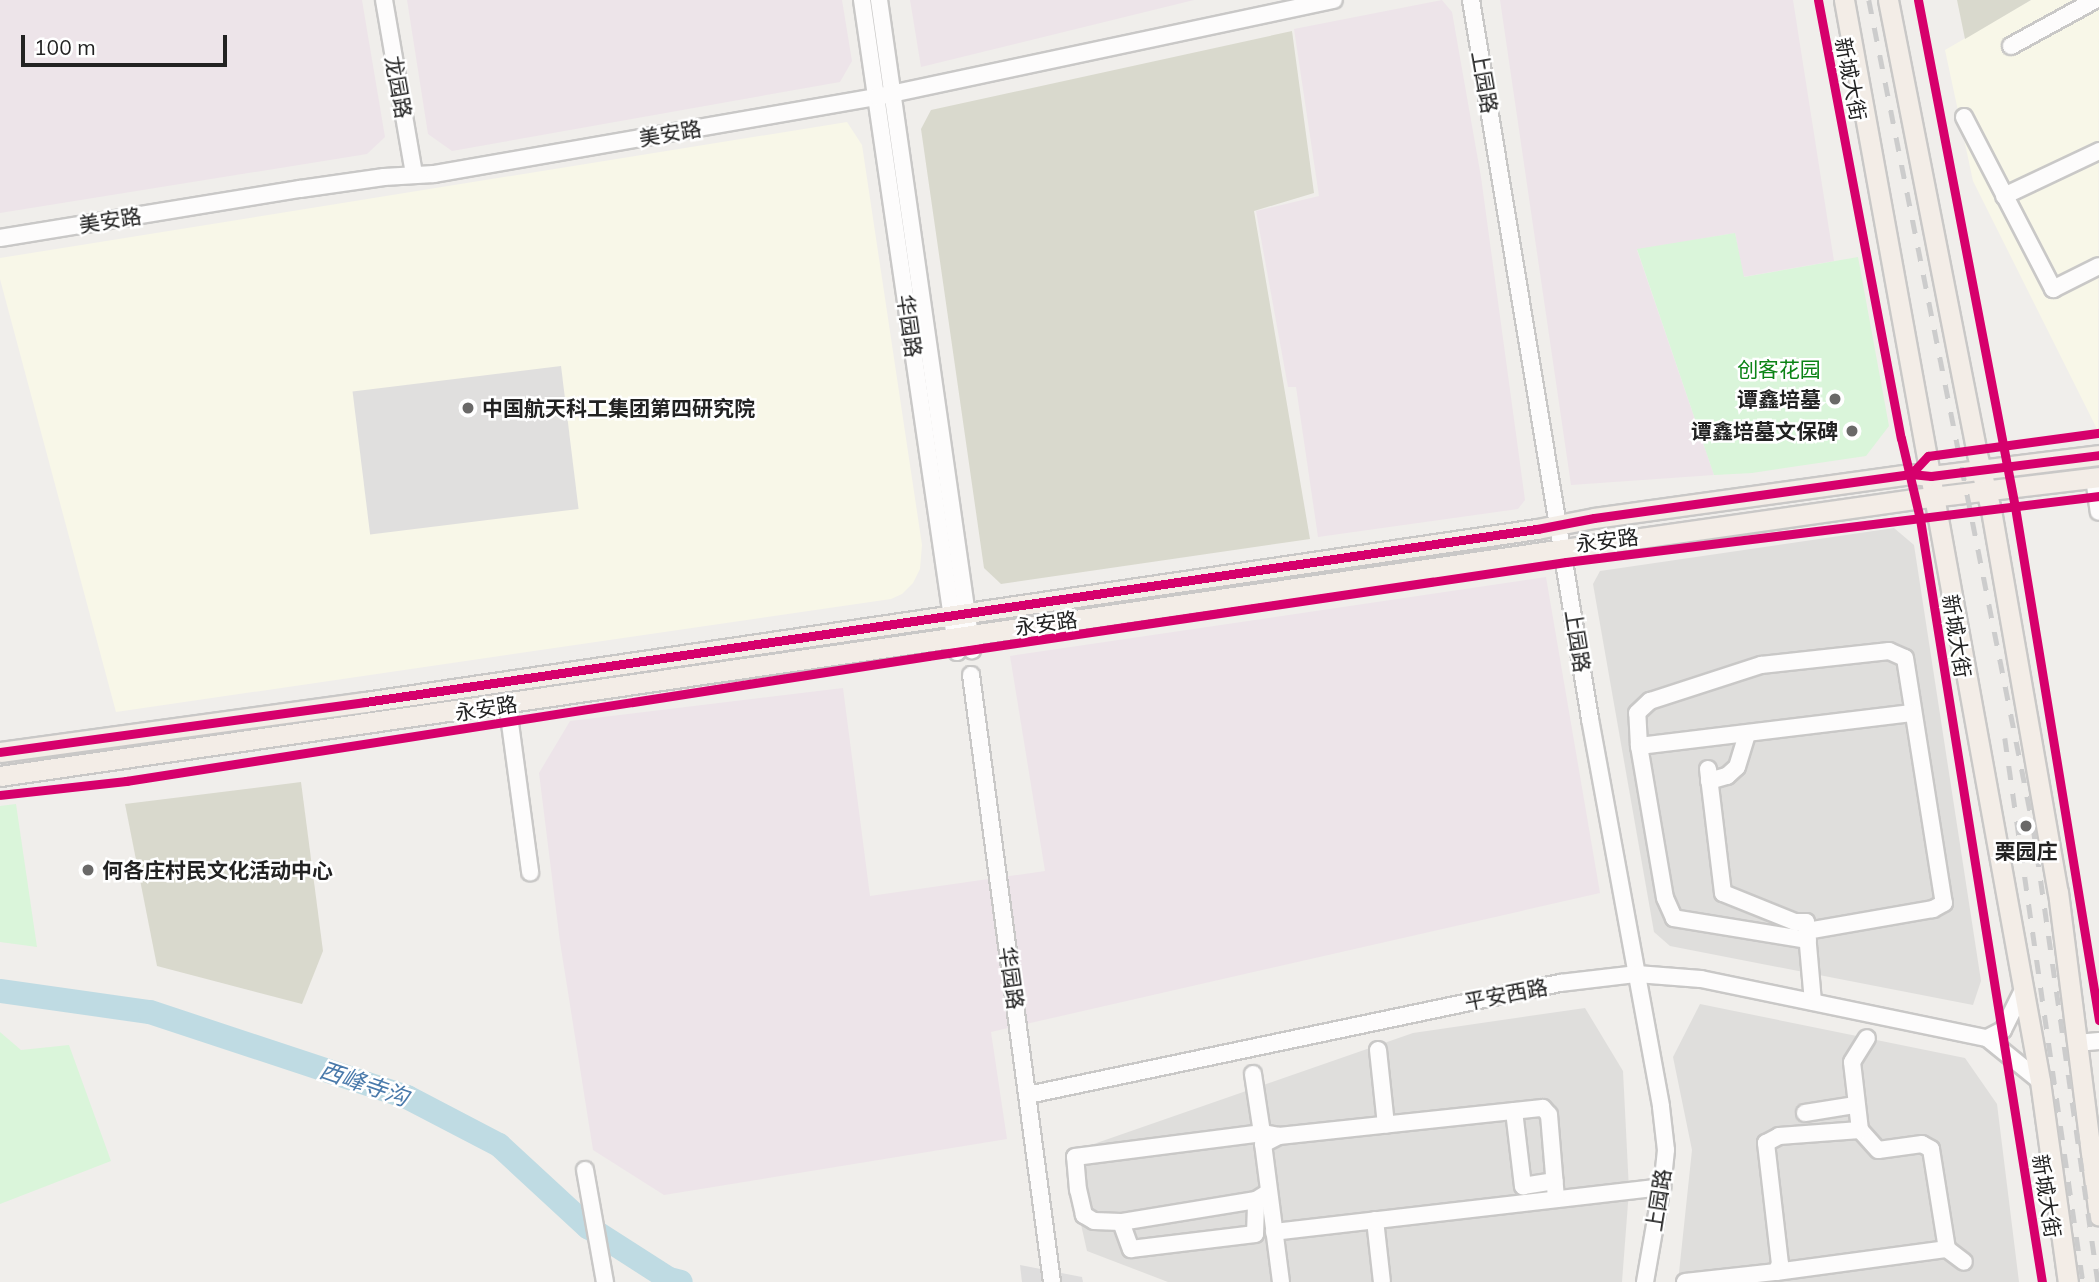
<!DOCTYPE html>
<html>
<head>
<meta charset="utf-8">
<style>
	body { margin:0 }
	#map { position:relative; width:2099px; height:1282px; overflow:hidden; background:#f0eeeb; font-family:Mulish,"Noto Sans SC",sans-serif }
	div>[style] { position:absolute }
	.residential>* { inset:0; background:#dfdedc }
	.industrial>* { inset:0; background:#ede4e9 }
	.education>* { inset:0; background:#f8f7e8 }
	.construction>* { inset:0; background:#d9d9cd }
	.park>* { inset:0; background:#daf5da }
	.parking>* { inset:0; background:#e0dfde; transform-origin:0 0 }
	.pier>* { inset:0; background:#dedddd }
	.river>* { height:24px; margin:-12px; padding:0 12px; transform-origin:12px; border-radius:12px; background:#bfdbe3 }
	.roads { filter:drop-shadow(2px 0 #c9c8c7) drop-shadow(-2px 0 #c9c8c7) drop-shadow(0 2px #c9c8c7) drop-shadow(0 -2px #c9c8c7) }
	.minor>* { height:16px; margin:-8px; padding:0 8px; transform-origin:8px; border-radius:8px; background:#fdfcfc }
	.major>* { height:19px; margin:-9.5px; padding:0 9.5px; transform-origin:9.5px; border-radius:9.5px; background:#f3ede7 }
	.rail>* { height:4.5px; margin-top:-2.25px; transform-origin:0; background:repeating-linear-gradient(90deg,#ccc 0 14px,transparent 0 28px) }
	.cycleway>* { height:9px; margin:-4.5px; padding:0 4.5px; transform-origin:4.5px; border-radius:4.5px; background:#d6006c }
	.dots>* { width:19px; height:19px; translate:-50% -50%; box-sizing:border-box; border:4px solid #fff; border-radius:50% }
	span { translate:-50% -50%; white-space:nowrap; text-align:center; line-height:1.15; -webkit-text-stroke:5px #fff; paint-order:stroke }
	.street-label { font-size:21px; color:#222 }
	.park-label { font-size:21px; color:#0c8416 }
	.poi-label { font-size:21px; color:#222; font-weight:700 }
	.right { translate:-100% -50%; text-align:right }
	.left { translate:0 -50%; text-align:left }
	.water-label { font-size:23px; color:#4a7aab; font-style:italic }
	.scale { position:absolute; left:21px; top:35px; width:206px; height:32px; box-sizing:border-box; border:4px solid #222; border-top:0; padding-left:9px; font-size:21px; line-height:24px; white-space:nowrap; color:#222; -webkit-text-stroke:5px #fff; paint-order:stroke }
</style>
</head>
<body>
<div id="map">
	<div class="residential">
		<i style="clip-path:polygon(1894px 528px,1914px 545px,1981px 981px,1973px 1005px,1670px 946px,1654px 932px,1593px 584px,1600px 571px)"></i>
		<i style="clip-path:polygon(1700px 1004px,1965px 1058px,1997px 1104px,2019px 1282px,1678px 1282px,1692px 1150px,1673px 1057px)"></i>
		<i style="clip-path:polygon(1585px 1008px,1623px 1071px,1629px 1190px,1622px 1282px,1168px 1282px,1087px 1251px,1065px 1154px,1413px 1033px)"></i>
	</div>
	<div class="industrial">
		<i style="clip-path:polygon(0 0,362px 0,385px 137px,367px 154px,0 213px)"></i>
		<i style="clip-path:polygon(407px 0,842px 0,852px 61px,840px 82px,452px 151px,428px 134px)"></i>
		<i style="clip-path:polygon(910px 0,1194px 0,921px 67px)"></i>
		<i style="clip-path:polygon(1442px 0,1452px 12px,1481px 177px,1525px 500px,1518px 509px,1318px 537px,1296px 387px,1288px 387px,1256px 211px,1319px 196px,1294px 29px)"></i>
		<i style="clip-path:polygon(1500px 0,1793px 0,1834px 261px,1743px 277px,1735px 233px,1637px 250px,1714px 475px,1571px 485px)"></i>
		<i style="clip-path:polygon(1546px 577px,1600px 893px,991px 1032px,1007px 1139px,664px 1195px,593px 1150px,560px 942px,539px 773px,570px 721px,843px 688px,870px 896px,1045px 871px,1010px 656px)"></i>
	</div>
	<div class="education">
		<i style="clip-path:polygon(2031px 0,2099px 0,2098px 431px,1973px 181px,1945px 50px)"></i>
		<i style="clip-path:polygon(847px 122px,862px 145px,922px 545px,920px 569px,913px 583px,902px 594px,891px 599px,116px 712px,0 279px,0 258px)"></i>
	</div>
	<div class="construction">
		<i style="clip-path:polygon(1957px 0,2031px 0,1965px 39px)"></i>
		<i style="clip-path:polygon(1292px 31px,1314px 193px,1254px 211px,1310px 539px,1001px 584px,984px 568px,921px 129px,931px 110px)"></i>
		<i style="clip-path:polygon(301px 782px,323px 951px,302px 1004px,157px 966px,125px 804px)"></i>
	</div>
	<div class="park">
		<i style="clip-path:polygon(1735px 233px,1744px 277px,1858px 257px,1889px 426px,1866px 456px,1752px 473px,1714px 475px,1637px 249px)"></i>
		<i style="clip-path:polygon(16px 804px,37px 947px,0 942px,0 806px)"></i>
		<i style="clip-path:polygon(0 1032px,21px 1050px,69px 1045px,111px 1161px,0 1204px)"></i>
	</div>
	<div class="parking">
		<i style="left:561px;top:366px;width:144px;height:210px;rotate:83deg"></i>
	</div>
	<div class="pier">
		<i style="clip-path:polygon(1020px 1265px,1082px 1277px,1083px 1282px,1022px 1282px)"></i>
	</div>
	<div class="river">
		<i style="left:0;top:991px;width:151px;rotate:8deg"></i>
		<i style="left:150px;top:1012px;width:271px;rotate:18.3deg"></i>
		<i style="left:407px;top:1097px;width:104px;rotate:27.6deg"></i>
		<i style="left:499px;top:1145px;width:121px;rotate:42.7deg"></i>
		<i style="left:588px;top:1227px;width:96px;rotate:32.7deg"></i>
		<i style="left:669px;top:1279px;width:12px;rotate:14deg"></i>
	</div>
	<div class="roads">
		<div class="minor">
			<i style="left:384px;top:0;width:177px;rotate:80.2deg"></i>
			<i style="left:862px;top:0;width:659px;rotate:81.71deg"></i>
			<i style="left:879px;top:0;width:657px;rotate:81.86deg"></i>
			<i style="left:1471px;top:0;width:729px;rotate:80.6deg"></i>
			<i style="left:1590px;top:719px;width:394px;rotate:79.6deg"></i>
			<i style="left:1661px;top:1107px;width:43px;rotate:83.4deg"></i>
			<i style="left:1666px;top:1150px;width:29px;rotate:96deg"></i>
			<i style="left:1663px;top:1179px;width:105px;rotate:99.9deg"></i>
			<i style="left:2011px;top:46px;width:96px;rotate:-28.7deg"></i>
			<i style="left:1964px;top:117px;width:194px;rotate:62.6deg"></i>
			<i style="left:2053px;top:289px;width:51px;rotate:-26.6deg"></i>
			<i style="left:2004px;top:196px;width:105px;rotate:-25.3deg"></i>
			<i style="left:0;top:238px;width:304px;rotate:-9.3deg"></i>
			<i style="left:300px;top:189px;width:85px;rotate:-8.1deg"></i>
			<i style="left:384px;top:177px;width:50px;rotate:-3.4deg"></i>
			<i style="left:434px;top:174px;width:450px;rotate:-9.9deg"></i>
			<i style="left:877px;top:97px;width:467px;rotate:-12deg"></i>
			<i style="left:2094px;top:478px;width:34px;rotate:82deg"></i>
			<i style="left:971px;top:675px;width:612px;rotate:82.4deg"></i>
			<i style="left:507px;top:701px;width:173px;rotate:82.3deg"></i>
			<i style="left:1639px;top:746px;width:33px;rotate:-93deg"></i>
			<i style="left:1637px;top:713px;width:18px;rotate:-43deg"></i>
			<i style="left:1650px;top:701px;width:117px;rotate:-18deg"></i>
			<i style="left:1761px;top:665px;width:129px;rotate:-6.2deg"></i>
			<i style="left:1889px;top:651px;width:17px;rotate:24deg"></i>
			<i style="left:1905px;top:658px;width:248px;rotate:81deg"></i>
			<i style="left:1944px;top:903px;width:13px;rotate:151deg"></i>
			<i style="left:1933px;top:909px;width:128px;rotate:170.1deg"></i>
			<i style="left:1708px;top:769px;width:125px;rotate:83.1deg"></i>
			<i style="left:1723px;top:893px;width:78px;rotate:21.9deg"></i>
			<i style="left:1795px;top:922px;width:11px"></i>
			<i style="left:1806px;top:922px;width:80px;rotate:85deg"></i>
			<i style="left:1709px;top:781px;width:19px;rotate:-16deg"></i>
			<i style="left:1727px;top:776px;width:13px;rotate:-42deg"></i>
			<i style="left:1737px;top:767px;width:34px;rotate:-73deg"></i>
			<i style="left:1808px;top:940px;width:136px;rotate:-170.7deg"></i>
			<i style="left:1674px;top:918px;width:22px;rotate:-114deg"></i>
			<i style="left:1665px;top:898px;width:154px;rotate:-99.7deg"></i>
			<i style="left:1639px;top:746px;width:275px;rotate:-6.9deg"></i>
			<i style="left:2023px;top:990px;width:45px;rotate:116.6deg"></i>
			<i style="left:2003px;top:1030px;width:18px;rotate:153deg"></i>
			<i style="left:1987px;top:1038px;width:68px;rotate:39.1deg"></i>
			<i style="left:2077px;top:1043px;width:22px;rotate:-5deg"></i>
			<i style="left:1378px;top:1050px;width:75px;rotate:83.9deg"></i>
			<i style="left:1253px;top:1074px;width:60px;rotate:81.3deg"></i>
			<i style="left:1028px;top:1095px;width:544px;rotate:-11.89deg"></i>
			<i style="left:1560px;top:983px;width:78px;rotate:-6.7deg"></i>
			<i style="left:1637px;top:974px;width:64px;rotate:4.5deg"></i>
			<i style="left:1701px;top:979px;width:292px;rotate:11.7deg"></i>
			<i style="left:1514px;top:1111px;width:76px;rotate:83.2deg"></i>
			<i style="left:1523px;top:1186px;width:32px;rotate:-9deg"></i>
			<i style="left:1805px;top:1113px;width:51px;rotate:-9.1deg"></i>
			<i style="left:585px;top:1170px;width:114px;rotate:79.9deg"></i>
			<i style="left:1256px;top:1200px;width:137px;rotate:170.7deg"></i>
			<i style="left:1121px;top:1222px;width:29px;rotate:70deg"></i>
			<i style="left:1131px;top:1249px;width:125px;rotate:-6.9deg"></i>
			<i style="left:1255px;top:1234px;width:34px;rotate:-88deg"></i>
			<i style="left:1256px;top:1200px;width:15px;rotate:-32deg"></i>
			<i style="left:1375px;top:1220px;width:62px;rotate:83.6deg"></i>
			<i style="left:1121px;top:1222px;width:27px;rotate:-178deg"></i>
			<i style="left:1094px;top:1221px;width:12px;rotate:-149deg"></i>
			<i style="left:1084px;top:1215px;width:26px;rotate:-103deg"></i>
			<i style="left:1078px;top:1190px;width:33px;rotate:-95deg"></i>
			<i style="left:1075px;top:1157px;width:189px;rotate:-7.3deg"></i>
			<i style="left:1262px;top:1133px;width:17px;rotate:10deg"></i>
			<i style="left:1274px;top:1232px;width:391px;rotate:-6.6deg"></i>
			<i style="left:1947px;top:1249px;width:21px;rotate:37deg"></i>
			<i style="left:1776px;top:1272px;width:173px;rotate:-7.7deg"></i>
			<i style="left:1947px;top:1249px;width:101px;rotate:-99.1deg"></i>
			<i style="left:1931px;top:1149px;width:10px;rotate:-151deg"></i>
			<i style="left:1922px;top:1144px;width:44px;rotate:172.2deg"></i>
			<i style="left:1878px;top:1150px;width:27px;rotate:-132deg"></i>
			<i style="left:1281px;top:1282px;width:139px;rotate:-97.4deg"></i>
			<i style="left:1263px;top:1144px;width:18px;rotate:-27deg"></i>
			<i style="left:1279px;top:1136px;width:265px;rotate:-6.1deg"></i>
			<i style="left:1543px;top:1108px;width:9px;rotate:49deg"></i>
			<i style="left:1549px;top:1115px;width:84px;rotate:85.2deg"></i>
			<i style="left:1685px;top:1282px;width:92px;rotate:-6.3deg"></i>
			<i style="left:1776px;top:1272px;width:9px;rotate:-63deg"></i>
			<i style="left:1780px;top:1264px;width:122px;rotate:-96.6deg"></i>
			<i style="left:1766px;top:1143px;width:15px;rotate:-28deg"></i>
			<i style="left:1779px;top:1136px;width:81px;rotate:-4.2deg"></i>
			<i style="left:1860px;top:1130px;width:68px;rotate:-96.7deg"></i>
			<i style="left:1852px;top:1062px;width:28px;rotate:-58deg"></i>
		</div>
		<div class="major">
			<i style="left:1844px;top:0;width:1099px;rotate:79.72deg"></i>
			<i style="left:2040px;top:1081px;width:203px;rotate:82.1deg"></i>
			<i style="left:1888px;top:0;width:459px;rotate:78.9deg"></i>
			<i style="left:1976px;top:450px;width:62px;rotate:76deg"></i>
			<i style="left:1991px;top:510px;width:388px;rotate:80.1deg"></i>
			<i style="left:2058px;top:892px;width:326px;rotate:82.8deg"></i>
			<i style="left:0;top:752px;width:368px;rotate:-7.8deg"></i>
			<i style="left:365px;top:702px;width:1185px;rotate:-8.4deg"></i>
			<i style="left:1537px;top:529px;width:58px;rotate:-10.9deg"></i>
			<i style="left:1594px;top:518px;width:320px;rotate:-7.9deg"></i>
			<i style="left:1911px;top:474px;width:20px;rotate:6deg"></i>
			<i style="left:1931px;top:476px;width:169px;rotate:-7.1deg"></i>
			<i style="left:0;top:776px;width:1579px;rotate:-8.26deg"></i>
			<i style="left:1563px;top:549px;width:356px;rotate:-8.1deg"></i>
			<i style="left:1915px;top:499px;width:185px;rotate:-6.8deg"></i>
		</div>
	</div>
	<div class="rail">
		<i style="left:1869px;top:0;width:841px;rotate:78.76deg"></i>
		<i style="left:2033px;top:825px;width:462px;rotate:81.9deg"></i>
		<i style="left:2005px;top:738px;width:550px;rotate:81.84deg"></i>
	</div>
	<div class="cycleway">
		<i style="left:1818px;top:0;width:446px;rotate:79.3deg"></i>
		<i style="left:1901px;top:438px;width:83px;rotate:76.8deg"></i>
		<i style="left:1920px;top:519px;width:773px;rotate:80.92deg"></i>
		<i style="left:1918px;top:0;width:516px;rotate:79.17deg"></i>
		<i style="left:2015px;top:507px;width:520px;rotate:80.7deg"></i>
		<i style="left:1911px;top:474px;width:25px;rotate:-47deg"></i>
		<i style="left:1928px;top:456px;width:173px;rotate:-7.7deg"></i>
		<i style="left:0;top:752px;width:368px;rotate:-7.8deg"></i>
		<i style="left:365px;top:702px;width:1185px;rotate:-8.4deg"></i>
		<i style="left:1537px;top:529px;width:58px;rotate:-10.9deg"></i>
		<i style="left:1594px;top:518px;width:320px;rotate:-7.9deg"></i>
		<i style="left:1911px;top:474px;width:20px;rotate:6deg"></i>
		<i style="left:1931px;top:476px;width:169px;rotate:-7.1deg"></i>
		<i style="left:0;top:795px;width:127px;rotate:-6.3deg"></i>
		<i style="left:126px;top:781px;width:812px;rotate:-8.86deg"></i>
		<i style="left:928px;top:656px;width:645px;rotate:-8.38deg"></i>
		<i style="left:1566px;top:562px;width:537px;rotate:-7.06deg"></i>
	</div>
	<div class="dots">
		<i style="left:1835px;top:399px;background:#6a6968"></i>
		<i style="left:468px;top:408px;background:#6a6968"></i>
		<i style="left:1852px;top:431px;background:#6a6968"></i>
		<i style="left:2026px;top:826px;background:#6a6968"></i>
		<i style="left:88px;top:870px;background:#6a6968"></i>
	</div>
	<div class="street-label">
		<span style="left:1851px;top:79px;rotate:79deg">新城大街</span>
		<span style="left:1485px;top:82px;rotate:80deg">上园路</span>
		<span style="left:399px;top:87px;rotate:80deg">龙园路</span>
		<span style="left:670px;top:133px;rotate:-10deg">美安路</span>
		<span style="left:110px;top:220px;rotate:-9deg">美安路</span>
		<span style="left:910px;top:326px;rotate:82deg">华园路</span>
		<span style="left:1607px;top:540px;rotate:-7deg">永安路</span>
		<span style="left:1046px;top:623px;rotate:-8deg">永安路</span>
		<span style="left:1957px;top:636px;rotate:81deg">新城大街</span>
		<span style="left:1578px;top:641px;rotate:81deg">上园路</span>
		<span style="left:486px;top:708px;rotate:-9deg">永安路</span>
		<span style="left:1012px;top:978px;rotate:82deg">华园路</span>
		<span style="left:1506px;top:994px;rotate:-11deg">平安西路</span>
		<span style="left:2047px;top:1196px;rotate:81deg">新城大街</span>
		<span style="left:1658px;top:1200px;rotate:-81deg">上园路</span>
	</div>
	<div class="park-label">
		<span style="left:1779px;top:369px">创客花园</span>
	</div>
	<div class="poi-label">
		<span class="right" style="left:1821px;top:399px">谭鑫培墓</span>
		<span class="left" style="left:482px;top:408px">中国航天科工集团第四研究院</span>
		<span class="right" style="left:1838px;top:431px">谭鑫培墓文保碑</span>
		<span style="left:2026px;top:851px">栗园庄</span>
		<span class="left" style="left:102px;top:870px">何各庄村民文化活动中心</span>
	</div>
	<div class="water-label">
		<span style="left:364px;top:1084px;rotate:19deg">西峰寺沟</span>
	</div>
	<div class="scale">100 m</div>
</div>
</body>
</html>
